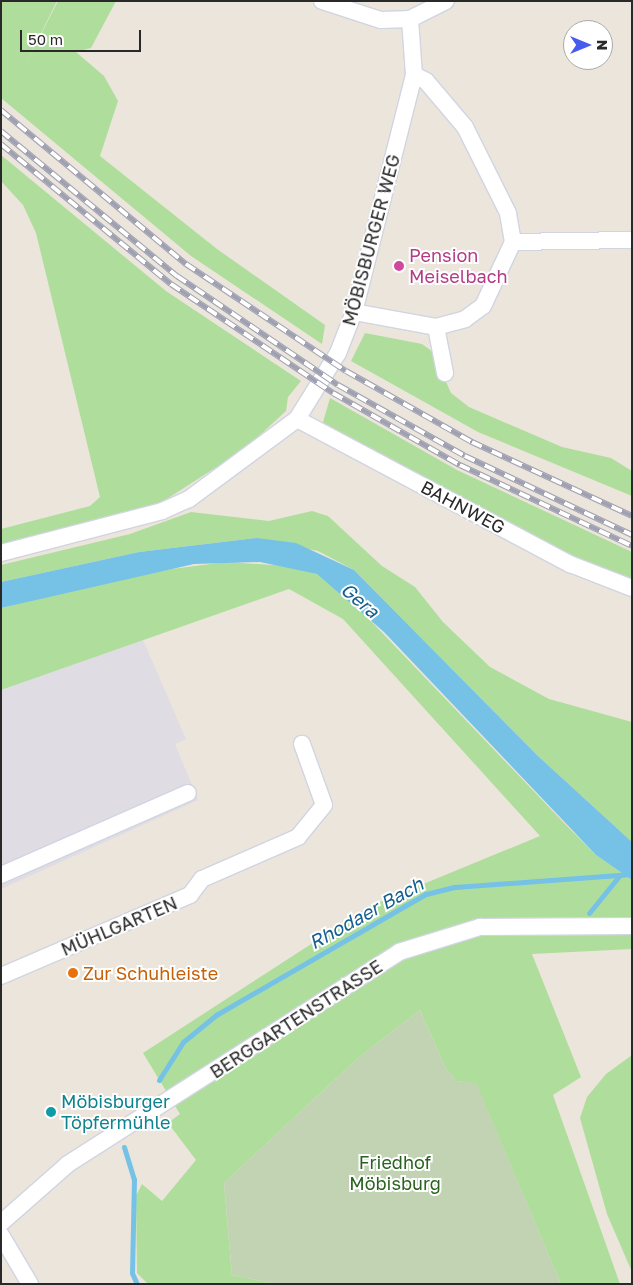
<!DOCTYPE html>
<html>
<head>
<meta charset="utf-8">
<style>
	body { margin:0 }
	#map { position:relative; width:633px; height:1285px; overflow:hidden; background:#ebe5dc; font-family:"Golos Text",sans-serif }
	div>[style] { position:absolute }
	.industrial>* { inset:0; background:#dfdce3 }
	.green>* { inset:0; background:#afde9c }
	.cemetery>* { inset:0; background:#c2d3b4 }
	.water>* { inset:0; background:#75c2e6 }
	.stream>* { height:5px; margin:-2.5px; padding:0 2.5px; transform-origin:2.5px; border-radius:2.5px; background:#75c2e6 }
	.roads { filter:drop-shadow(1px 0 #d1d4e1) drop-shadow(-1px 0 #d1d4e1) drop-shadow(0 1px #d1d4e1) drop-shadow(0 -1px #d1d4e1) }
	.minor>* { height:16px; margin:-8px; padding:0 8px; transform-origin:8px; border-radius:8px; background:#fff }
	.rail>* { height:5.5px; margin-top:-2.75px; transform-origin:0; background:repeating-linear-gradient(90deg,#fff 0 11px,#9fa1b2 0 22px); box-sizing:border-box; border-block:1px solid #9fa1b2 }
	.dots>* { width:14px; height:14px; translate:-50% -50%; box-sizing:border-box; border:2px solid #fff; border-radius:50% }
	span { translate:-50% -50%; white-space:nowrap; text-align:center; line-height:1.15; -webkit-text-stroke:4px #fff; paint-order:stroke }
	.street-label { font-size:18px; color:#292929 }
	.hotel-label { font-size:18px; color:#b23c85 }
	.left { translate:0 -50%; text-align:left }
	.food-label { font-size:18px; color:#c56008 }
	.culture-label { font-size:18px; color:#0d838f }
	.park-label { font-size:18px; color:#29611e }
	.water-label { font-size:19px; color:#166091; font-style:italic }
	.frame { position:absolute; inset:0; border:2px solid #292929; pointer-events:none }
	.north { position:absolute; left:563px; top:20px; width:50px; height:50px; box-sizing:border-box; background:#fff; border:1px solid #a9a9a9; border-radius:50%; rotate:90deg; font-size:14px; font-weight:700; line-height:20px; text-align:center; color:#292929 }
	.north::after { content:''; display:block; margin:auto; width:18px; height:22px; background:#465cee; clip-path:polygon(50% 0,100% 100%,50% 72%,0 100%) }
	.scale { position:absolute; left:20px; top:30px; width:121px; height:22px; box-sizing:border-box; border:2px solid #292929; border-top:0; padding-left:6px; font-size:15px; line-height:18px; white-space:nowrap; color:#292929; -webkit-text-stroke:4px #fff; paint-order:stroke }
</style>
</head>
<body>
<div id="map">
	<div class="industrial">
		<i style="clip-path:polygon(143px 640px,186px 739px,175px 744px,198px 800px,1px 889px,1px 690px)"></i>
	</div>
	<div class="green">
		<i style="clip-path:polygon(1px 1px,57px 1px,25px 65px,58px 1px,116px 1px,91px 48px,76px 52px,104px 76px,118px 101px,100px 156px,217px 249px,325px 325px,322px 344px,191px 256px,1px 98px)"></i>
		<i style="clip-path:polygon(1px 155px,166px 291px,301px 381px,288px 397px,286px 411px,246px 448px,159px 504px,1px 545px,1px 529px,90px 506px,100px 497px,36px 233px,23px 205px,1px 181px)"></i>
		<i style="clip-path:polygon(365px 333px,422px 344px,433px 352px,451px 393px,469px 407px,562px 447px,611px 458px,632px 471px,632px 496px,478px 432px,351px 361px)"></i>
		<i style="clip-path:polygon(330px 398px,457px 470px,632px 552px,632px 584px,571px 560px,321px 429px)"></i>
		<i style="clip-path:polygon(312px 511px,328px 516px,382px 566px,415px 587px,443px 622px,490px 667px,549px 699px,632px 722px,632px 842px,538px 756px,354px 570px,318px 551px,257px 538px,139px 552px,1px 582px,1px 565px,130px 534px,191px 512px,269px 521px)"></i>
		<i style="clip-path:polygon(226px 562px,288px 566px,317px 574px,346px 595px,567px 826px,596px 855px,632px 880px,632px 949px,532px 954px,581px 1077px,553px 1095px,620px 1284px,561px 1284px,476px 1084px,456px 1081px,446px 1069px,420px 1010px,358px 1058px,224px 1183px,232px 1275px,276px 1284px,148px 1284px,137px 1273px,136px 1196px,142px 1184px,162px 1201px,196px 1160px,168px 1123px,180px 1114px,143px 1053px,370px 906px,540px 836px,343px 619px,289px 589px,1px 690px,1px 608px,141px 573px)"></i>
		<i style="clip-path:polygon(632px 1055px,632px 1272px,607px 1214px,580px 1118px,587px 1097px,606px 1074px)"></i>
	</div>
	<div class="cemetery">
		<i style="clip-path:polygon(420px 1010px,446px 1069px,456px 1081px,476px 1083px,561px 1284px,276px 1284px,232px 1275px,224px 1183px,358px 1058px)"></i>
	</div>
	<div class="water">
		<i style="clip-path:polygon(257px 538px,296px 543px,354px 570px,538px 756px,632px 842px,632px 880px,596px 855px,384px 632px,317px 574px,260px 562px,194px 564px,1px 608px,1px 582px,139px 552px)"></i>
	</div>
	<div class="stream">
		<i style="left:589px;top:913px;width:49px;rotate:-50.8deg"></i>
		<i style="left:159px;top:1080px;width:45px;rotate:-57.7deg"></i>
		<i style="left:183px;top:1042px;width:43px;rotate:-39.3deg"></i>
		<i style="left:216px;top:1015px;width:242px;rotate:-30deg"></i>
		<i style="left:426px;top:894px;width:30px;rotate:-14deg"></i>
		<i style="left:455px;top:887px;width:177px;rotate:-4.2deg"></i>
		<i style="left:124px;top:1147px;width:34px;rotate:73deg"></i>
		<i style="left:134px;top:1179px;width:94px;rotate:91.2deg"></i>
		<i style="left:132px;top:1273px;width:12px;rotate:66deg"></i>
	</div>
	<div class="roads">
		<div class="minor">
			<i style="left:322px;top:1px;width:62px;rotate:17.9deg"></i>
			<i style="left:381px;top:20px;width:29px;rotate:-2deg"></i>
			<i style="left:410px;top:19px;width:40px;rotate:-26.6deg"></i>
			<i style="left:513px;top:242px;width:119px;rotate:-1deg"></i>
			<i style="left:354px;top:312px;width:83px;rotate:10.4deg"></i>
			<i style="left:436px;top:327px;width:30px;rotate:-15deg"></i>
			<i style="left:465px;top:319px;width:22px;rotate:-36deg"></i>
			<i style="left:483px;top:306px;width:71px;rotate:-64.9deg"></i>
			<i style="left:513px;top:242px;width:29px;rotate:-100deg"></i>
			<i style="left:508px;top:213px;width:96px;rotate:-116.6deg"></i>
			<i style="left:465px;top:127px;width:60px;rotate:-130.3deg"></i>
			<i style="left:426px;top:81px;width:13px;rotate:-153deg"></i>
			<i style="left:436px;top:327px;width:47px;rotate:78.9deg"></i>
			<i style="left:297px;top:419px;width:309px;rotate:28deg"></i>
			<i style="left:570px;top:564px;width:66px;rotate:21.2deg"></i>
			<i style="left:1px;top:553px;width:166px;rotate:-14.6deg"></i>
			<i style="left:162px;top:511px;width:30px;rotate:-24deg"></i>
			<i style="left:189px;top:499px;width:134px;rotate:-36.5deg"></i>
			<i style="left:297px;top:419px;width:78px;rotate:-58.2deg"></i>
			<i style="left:338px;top:353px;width:44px;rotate:-68.7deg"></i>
			<i style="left:354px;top:312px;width:244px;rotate:-75.8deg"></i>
			<i style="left:414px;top:75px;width:56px;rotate:-94.1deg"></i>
			<i style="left:1px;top:875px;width:204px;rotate:-23.7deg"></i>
			<i style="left:1px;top:976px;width:206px;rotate:-23.2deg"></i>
			<i style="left:190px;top:895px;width:20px;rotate:-53deg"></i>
			<i style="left:202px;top:879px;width:105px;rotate:-23.6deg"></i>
			<i style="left:298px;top:837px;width:41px;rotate:-50.9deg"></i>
			<i style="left:324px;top:805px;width:65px;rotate:-109.8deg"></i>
			<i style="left:1px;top:1223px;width:89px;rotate:-41.4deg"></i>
			<i style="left:68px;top:1164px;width:393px;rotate:-32.6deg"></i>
			<i style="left:399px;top:952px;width:85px;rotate:-17.2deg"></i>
			<i style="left:480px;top:927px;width:152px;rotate:-0.4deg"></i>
			<i style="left:1px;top:1235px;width:57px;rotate:59.4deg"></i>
		</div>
	</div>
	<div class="rail">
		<i style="left:1px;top:110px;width:241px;rotate:39.8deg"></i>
		<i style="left:186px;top:264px;width:192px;rotate:33.8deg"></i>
		<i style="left:346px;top:371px;width:145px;rotate:29.4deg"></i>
		<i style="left:472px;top:442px;width:176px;rotate:24.8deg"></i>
		<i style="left:1px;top:131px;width:228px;rotate:39.5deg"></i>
		<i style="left:177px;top:276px;width:194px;rotate:34.1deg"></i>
		<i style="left:338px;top:385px;width:145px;rotate:29.2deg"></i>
		<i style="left:465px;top:456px;width:185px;rotate:25.3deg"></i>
		<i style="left:1px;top:144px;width:220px;rotate:39.5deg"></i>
		<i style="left:171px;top:284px;width:195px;rotate:33.9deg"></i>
		<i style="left:333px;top:393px;width:146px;rotate:29.6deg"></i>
		<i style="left:460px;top:465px;width:190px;rotate:25.2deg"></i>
	</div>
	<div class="dots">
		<i style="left:399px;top:266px;background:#d1479c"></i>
		<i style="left:73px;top:973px;background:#e8710a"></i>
		<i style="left:51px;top:1112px;background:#0f9aa8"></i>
	</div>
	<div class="street-label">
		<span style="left:371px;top:240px;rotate:-75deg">MÖBISBURGER WEG</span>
		<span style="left:463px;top:507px;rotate:28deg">BAHNWEG</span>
		<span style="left:119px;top:926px;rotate:-23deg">MÜHLGARTEN</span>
		<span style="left:296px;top:1019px;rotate:-33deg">BERGGARTENSTRASSE</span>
	</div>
	<div class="hotel-label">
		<span class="left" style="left:409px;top:266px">Pension<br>Meiselbach</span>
	</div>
	<div class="food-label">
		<span class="left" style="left:83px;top:973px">Zur Schuhleiste</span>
	</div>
	<div class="culture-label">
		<span class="left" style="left:61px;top:1112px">Möbisburger<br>Töpfermühle</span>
	</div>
	<div class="park-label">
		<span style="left:395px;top:1173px">Friedhof<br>Möbisburg</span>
	</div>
	<div class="water-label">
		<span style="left:360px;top:600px;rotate:40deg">Gera</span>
		<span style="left:366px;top:913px;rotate:-29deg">Rhodaer Bach</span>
	</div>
	<div class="frame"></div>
	<div class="north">N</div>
	<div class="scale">50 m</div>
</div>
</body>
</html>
